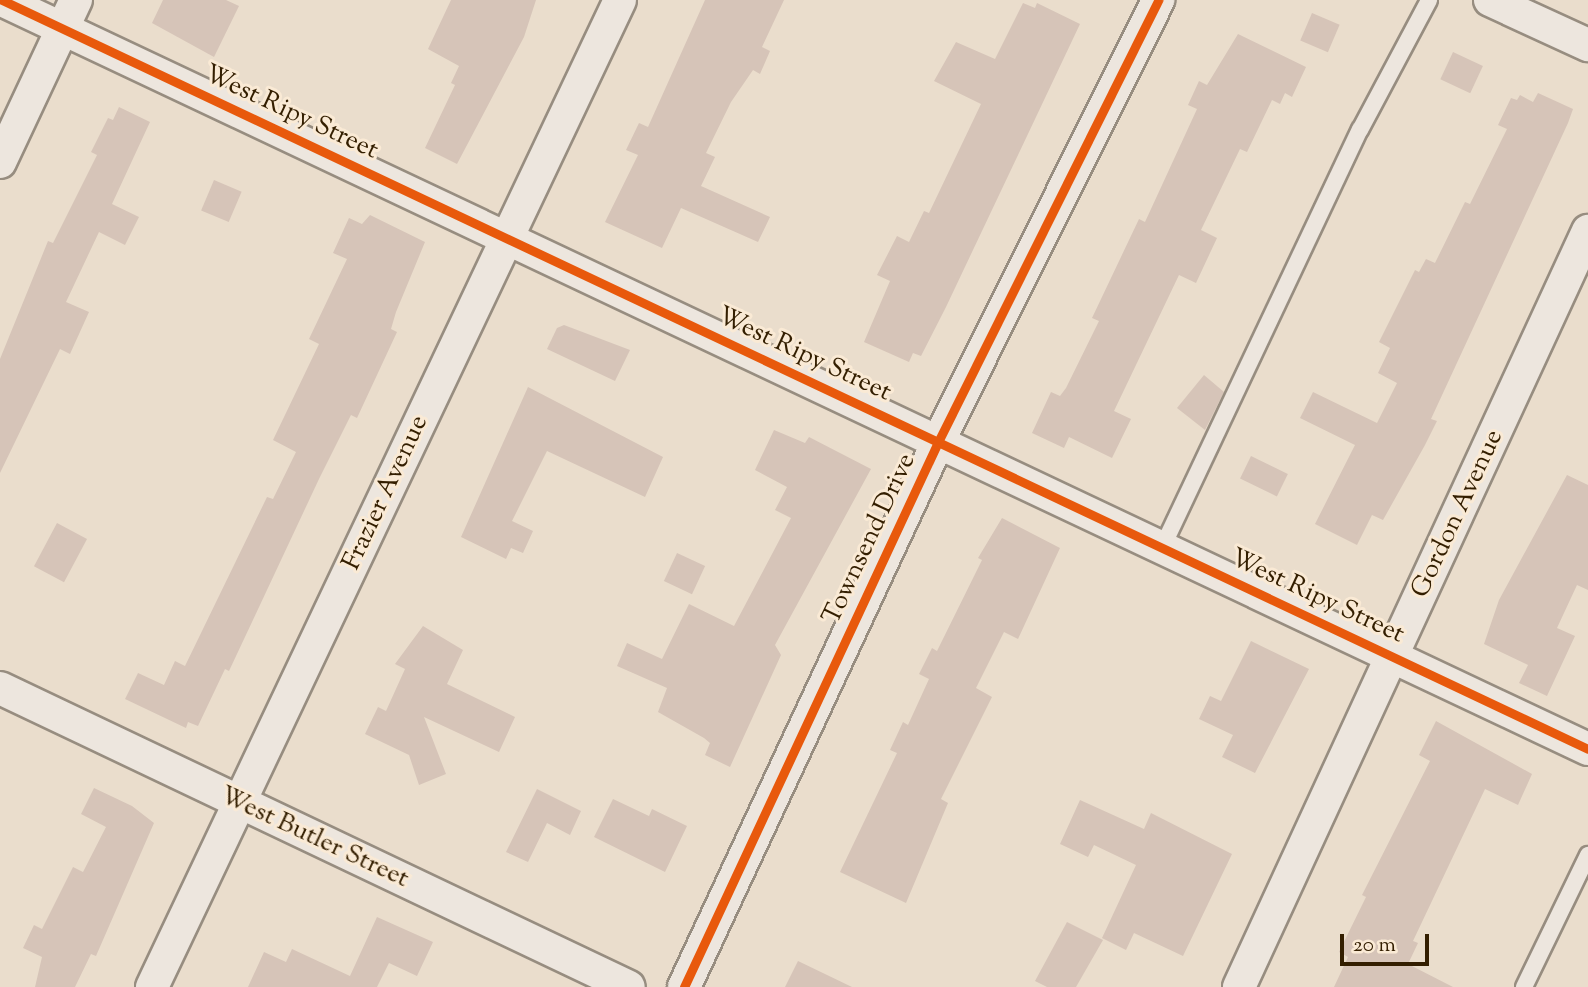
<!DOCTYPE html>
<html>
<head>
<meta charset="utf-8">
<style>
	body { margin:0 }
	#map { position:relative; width:1588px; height:987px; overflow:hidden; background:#eaddcc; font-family:"Sorts Mill Goudy",serif }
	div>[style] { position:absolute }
	.building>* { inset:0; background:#d6c4b8; transform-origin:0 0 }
	.roads { filter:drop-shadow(2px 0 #978d80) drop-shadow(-2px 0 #978d80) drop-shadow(0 2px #978d80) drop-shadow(0 -2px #978d80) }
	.lane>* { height:16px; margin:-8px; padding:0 8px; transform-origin:8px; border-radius:8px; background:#ede6de }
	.street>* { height:32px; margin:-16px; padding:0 16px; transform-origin:16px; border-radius:16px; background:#ede6de }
	.cycleway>* { height:9px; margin:-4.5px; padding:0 4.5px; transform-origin:4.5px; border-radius:4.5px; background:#e8590c }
	span { translate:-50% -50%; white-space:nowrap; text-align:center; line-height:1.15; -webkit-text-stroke:6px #faead5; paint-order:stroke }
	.street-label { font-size:26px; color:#331e00 }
	.scale { position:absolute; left:1340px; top:934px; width:89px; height:32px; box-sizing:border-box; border:4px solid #331e00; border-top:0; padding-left:9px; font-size:21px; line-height:24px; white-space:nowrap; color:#331e00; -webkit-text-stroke:5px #faead5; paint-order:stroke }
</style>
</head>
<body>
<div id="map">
	<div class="building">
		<i style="clip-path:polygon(163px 0,226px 0,239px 6px,214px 57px,152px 23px)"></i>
		<i style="clip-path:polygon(451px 0,536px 0,524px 37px,457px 164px,425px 148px,455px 85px,451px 83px,459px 66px,428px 49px)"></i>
		<i style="clip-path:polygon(705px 0,784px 0,762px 47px,770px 51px,760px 74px,753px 70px,731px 102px,706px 153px,715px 157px,701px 186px,770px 217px,758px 242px,681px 208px,662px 248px,605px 222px,638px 155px,626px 150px,639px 123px,648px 127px)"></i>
		<i style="clip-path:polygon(1023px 3px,1035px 8px,1037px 3px,1080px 24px,946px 307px,921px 356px,913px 353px,909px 362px,864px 342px,890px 281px,877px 275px,897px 236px,909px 242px,924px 211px,929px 213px,981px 104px,934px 81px,956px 42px,995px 59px)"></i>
		<i style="left:1312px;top:13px;width:30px;height:30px;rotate:23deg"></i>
		<i style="clip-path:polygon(1238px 34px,1306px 67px,1292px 97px,1285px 93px,1280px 104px,1272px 100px,1247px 152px,1240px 149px,1201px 230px,1217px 238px,1196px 283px,1179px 275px,1114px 411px,1131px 419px,1112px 458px,1069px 437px,1064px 448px,1032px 433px,1051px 392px,1060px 396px,1066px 388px,1099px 321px,1092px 318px,1139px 219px,1145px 222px,1197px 109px,1188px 105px,1199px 81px,1207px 85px)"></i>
		<i style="left:1453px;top:52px;width:33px;height:30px;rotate:25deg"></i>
		<i style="clip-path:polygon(1538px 93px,1573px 109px,1568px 123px,1431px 419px,1437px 421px,1425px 445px,1383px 520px,1372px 515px,1357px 545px,1315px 524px,1355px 445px,1300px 418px,1313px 392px,1377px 423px,1397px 383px,1378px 373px,1390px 348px,1379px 342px,1415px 270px,1419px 272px,1426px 259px,1435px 263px,1465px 202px,1470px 204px,1507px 129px,1498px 125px,1511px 98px,1517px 100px,1520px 95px,1533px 102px)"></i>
		<i style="clip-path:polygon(119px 107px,150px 122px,112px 204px,139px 217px,125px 245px,99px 232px,66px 302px,89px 312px,70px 354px,60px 349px,0 473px,0 359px,48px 241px,53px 243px,97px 155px,91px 152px,108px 118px,113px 120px)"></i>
		<i style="left:214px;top:180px;width:30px;height:33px;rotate:23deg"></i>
		<i style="clip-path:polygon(370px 215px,425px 242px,396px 312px,391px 329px,397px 332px,357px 418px,351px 415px,319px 479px,229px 671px,225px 669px,198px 726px,188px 722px,186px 728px,125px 699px,138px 673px,164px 685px,175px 661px,185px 666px,267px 497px,273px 499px,296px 452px,273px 440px,319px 344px,309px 339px,347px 259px,333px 253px,349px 218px,362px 224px)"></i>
		<i style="clip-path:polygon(564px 325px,630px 350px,615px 381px,547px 349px,557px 328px)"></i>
		<i style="clip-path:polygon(1204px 375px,1224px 392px,1205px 430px,1177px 408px)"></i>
		<i style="clip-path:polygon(528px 387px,663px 457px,645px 497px,547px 451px,512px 521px,533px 531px,523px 553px,511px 548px,506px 559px,461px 537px)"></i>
		<i style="clip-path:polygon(774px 430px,805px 443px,809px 437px,871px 469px,775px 645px,781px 655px,730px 767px,705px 755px,710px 743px,704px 738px,658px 712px,667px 688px,617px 666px,627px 643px,662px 659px,689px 604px,734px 626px,791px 518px,775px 510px,787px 487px,755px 470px)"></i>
		<i style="left:1251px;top:456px;width:41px;height:25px;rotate:26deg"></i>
		<i style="clip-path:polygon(1567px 475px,1588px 485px,1588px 590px,1577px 585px,1557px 628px,1575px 636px,1547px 696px,1519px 683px,1528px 665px,1484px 644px,1499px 600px)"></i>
		<i style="clip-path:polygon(1002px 518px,1060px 548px,1018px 639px,1004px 632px,976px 688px,992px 697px,941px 799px,948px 803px,906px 903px,840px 872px,897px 753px,890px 750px,903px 722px,908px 725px,929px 679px,919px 674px,932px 648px,937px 651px,982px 560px,978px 558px)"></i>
		<i style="left:57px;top:523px;width:34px;height:49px;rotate:28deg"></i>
		<i style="left:677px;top:553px;width:31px;height:31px;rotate:25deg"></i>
		<i style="clip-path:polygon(423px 626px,463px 650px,447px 684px,515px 717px,499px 752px,424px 717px,446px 774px,419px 785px,409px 755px,365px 734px,378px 707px,386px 711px,405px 669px,395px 664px)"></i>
		<i style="clip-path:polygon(1251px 641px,1309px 669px,1255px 773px,1222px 757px,1233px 735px,1199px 719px,1210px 696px,1221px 701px)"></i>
		<i style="clip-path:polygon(1436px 721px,1532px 774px,1518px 805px,1485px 789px,1413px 941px,1418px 943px,1408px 964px,1453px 987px,1334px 987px,1348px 957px,1339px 952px,1366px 897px,1362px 895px,1430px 761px,1419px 755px)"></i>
		<i style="clip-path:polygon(94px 788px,132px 806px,154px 823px,96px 956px,91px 954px,75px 987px,35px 987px,42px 957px,23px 948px,34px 925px,42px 929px,73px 867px,83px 872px,106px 827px,81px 814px)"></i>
		<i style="clip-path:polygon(537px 789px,581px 811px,570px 835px,547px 823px,528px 862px,506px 852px)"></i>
		<i style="clip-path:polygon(613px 799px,649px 816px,652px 809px,687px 826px,665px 872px,594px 837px)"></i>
		<i style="clip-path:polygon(1080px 800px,1144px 829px,1151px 813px,1232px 854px,1183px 956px,1134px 933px,1126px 950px,1102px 938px,1136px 865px,1094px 845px,1088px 857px,1060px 844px)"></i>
		<i style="clip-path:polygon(377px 917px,433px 942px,417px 976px,389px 963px,377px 987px,248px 987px,264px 952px,286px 962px,292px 949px,350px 976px)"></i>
		<i style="clip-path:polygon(1067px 922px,1103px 940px,1076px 987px,1047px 987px,1035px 981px)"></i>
		<i style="clip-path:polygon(798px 961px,852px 987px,785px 987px)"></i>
	</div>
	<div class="roads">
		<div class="lane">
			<i style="left:1162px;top:548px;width:463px;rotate:-64.7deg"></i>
			<i style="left:1360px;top:130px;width:147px;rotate:-62deg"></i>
			<i style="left:1524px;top:987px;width:147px;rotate:-64.1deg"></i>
		</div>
		<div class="street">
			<i style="left:2px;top:0;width:1754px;rotate:25.28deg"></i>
			<i style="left:1490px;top:0;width:108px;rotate:24.7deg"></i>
			<i style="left:0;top:162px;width:179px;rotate:-64.9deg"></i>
			<i style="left:0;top:688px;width:696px;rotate:25.42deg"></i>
			<i style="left:152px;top:987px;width:1092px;rotate:-64.63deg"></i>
			<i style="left:684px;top:987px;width:601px;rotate:-65.01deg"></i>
			<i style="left:938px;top:442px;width:494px;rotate:-63.5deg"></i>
			<i style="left:1239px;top:987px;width:833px;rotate:-65.22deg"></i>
		</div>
	</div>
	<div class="cycleway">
		<i style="left:2px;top:0;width:1754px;rotate:25.28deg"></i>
		<i style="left:684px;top:987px;width:601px;rotate:-65.01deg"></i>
		<i style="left:938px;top:442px;width:494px;rotate:-63.5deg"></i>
	</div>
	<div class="street-label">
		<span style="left:291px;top:113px;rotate:25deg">West Ripy Street</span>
		<span style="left:804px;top:355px;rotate:25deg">West Ripy Street</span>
		<span style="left:386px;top:493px;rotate:-65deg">Frazier Avenue</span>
		<span style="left:1458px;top:514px;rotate:-65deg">Gordon Avenue</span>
		<span style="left:870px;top:539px;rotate:-65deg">Townsend Drive</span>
		<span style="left:1317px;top:597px;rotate:25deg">West Ripy Street</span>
		<span style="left:314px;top:838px;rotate:25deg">West Butler Street</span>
	</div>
	<div class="scale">20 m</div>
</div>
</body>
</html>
